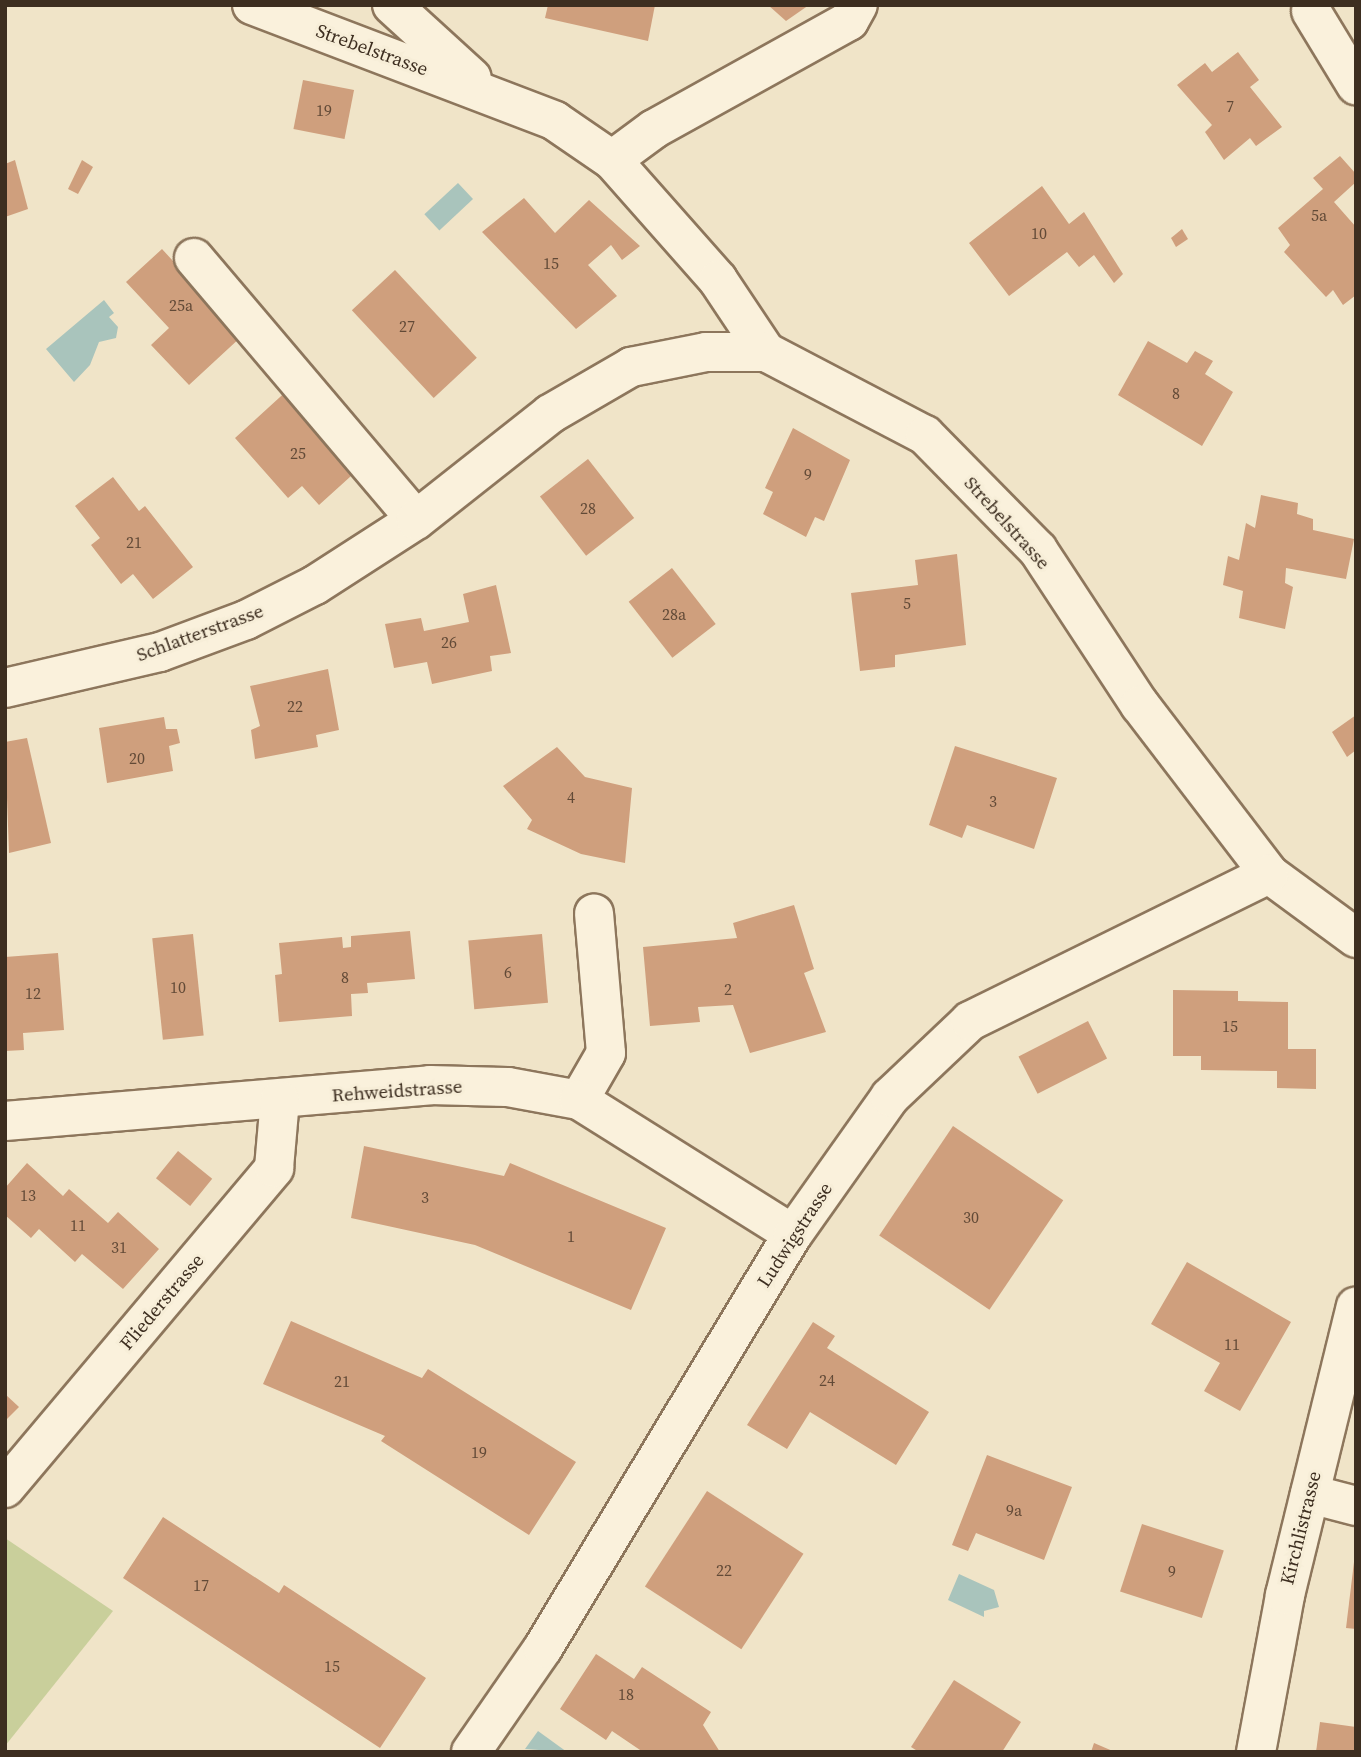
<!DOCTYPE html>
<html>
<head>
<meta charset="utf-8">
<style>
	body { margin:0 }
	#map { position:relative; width:1361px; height:1757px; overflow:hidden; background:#f0e4c8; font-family:"Source Serif 4",serif }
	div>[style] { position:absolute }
	.green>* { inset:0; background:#c9cf9b }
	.water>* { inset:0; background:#a9c4bc; transform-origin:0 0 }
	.building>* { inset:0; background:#cf9f7d; transform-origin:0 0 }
	.roads { filter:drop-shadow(2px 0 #8d765c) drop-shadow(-2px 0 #8d765c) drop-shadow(0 2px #8d765c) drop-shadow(0 -2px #8d765c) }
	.minor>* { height:38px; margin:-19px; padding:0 19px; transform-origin:19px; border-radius:19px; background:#faf1dc }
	span { translate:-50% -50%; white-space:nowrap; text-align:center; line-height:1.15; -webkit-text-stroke:6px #f7eed8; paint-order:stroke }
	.number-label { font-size:16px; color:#624a37 }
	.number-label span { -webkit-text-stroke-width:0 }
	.street-label { font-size:19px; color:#3d2e20 }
	.frame { position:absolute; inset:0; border:7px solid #3d2e20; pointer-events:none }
</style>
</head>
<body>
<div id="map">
	<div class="green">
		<i style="clip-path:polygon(5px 1538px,113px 1611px,5px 1746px)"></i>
	</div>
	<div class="water">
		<i style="left:458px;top:183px;width:22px;height:46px;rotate:47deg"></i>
		<i style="clip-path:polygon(104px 300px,114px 313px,109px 317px,118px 327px,116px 338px,99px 342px,90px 365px,74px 382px,46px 349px)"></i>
		<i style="clip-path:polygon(959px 1574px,994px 1590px,999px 1607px,984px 1611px,984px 1617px,948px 1600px)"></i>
		<i style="clip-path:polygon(538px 1731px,567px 1752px,525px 1749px)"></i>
	</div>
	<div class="building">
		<i style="clip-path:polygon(548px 5px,655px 5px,648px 41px,545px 18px)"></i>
		<i style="clip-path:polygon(768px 5px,809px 5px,786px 21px)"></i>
		<i style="clip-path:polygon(1238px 52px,1259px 80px,1250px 87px,1282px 127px,1256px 146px,1250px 138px,1224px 160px,1205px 132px,1212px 125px,1177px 85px,1205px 63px,1212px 72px)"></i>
		<i style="left:303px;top:80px;width:52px;height:50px;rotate:11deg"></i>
		<i style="clip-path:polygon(1340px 156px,1356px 174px,1356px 182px,1334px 202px,1356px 227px,1356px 295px,1343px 305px,1333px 290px,1326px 297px,1284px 252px,1290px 245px,1278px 228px,1323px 189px,1313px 178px)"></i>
		<i style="clip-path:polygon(15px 160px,28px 209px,5px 217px,5px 164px)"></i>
		<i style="clip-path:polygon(82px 160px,93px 167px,78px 194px,68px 189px)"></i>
		<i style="clip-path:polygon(1042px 186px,1069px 224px,1084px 212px,1123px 274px,1114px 283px,1094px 255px,1079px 267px,1067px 252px,1009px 296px,969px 243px)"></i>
		<i style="clip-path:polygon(524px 198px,555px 233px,589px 200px,640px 246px,622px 260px,611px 245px,588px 265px,617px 296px,576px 329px,482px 232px)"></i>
		<i style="clip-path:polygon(1182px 229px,1188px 239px,1176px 247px,1171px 238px)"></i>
		<i style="clip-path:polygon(162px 249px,242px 336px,189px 385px,151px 345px,169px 328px,126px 282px)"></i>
		<i style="left:395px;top:270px;width:120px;height:59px;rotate:47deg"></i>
		<i style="clip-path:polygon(1148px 341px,1187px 363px,1195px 351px,1213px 361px,1205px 374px,1233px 392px,1202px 446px,1118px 395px)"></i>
		<i style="clip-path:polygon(291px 387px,361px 467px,319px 505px,302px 486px,288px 498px,235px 438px)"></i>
		<i style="clip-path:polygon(793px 428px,850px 460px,824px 521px,815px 517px,806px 537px,763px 514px,773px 492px,765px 488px)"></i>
		<i style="left:588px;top:459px;width:75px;height:61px;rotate:52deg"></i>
		<i style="clip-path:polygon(113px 477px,139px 511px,145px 506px,193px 567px,153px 599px,133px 574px,121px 584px,91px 545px,100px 538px,75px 506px)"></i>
		<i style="clip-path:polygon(1261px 495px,1298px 503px,1297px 514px,1313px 519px,1313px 530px,1354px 539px,1346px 579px,1286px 568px,1285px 583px,1293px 587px,1285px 629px,1239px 618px,1243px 591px,1223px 585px,1228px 556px,1239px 560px,1246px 523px,1255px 528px)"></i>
		<i style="clip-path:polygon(957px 554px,966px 645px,895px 655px,895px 667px,860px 671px,851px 593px,918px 585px,915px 560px)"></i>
		<i style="left:672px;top:568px;width:71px;height:55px;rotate:52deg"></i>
		<i style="clip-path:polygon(496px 585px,511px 653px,490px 656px,492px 671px,432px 684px,427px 662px,394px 668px,385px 624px,421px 618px,424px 631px,469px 622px,463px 594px)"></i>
		<i style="clip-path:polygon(328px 669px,339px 730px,316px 735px,318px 747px,255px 759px,251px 730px,260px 726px,250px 686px)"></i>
		<i style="clip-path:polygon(1356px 715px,1356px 750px,1347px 757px,1332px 732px)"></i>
		<i style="clip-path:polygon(164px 717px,166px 729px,177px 729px,180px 743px,169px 746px,173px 771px,107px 783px,99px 728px)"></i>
		<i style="clip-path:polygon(27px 738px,51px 843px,9px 853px,5px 742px)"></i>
		<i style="clip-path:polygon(955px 746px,1057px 778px,1034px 849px,967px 825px,962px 838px,929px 825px)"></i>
		<i style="clip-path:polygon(557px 747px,585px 777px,632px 788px,625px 863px,581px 854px,527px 829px,532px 820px,503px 786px)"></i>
		<i style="clip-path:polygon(794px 905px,814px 969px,804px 973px,826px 1032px,750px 1053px,733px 1005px,698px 1007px,700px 1022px,650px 1026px,643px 947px,737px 938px,733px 923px)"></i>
		<i style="clip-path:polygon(410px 931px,415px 979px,367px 983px,368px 993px,351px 994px,352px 1016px,279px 1022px,275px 975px,282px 974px,279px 943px,342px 937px,343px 948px,351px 947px,351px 936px)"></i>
		<i style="left:193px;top:934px;width:102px;height:41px;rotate:84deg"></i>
		<i style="left:542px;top:934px;width:69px;height:74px;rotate:85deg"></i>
		<i style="clip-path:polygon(58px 953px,64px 1030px,23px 1033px,24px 1050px,5px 1051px,5px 957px)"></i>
		<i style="clip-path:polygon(1173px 990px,1238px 991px,1238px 1001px,1288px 1002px,1288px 1049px,1316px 1049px,1316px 1089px,1277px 1088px,1277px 1071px,1201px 1070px,1201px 1056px,1173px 1056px)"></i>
		<i style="left:1088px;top:1021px;width:42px;height:78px;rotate:63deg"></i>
		<i style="left:953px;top:1126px;width:133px;height:132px;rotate:34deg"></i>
		<i style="clip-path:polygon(364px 1146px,504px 1176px,510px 1163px,666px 1228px,631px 1310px,475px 1245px,351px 1218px)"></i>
		<i style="left:178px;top:1151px;width:44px;height:35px;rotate:39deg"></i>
		<i style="clip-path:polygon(27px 1163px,63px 1196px,69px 1189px,108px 1223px,118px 1212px,159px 1249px,123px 1289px,82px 1254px,75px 1262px,39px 1229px,31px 1238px,5px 1215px,5px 1188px)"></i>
		<i style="clip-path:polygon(1187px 1262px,1291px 1322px,1240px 1411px,1204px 1391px,1220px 1363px,1151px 1324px)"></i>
		<i style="clip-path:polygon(291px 1321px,422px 1378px,428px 1369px,576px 1462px,529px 1535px,381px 1441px,385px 1436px,263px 1384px)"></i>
		<i style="clip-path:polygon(813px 1322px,835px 1336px,827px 1348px,929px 1412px,896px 1465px,810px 1412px,787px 1449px,747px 1425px)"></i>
		<i style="clip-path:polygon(5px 1394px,19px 1407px,5px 1421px)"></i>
		<i style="clip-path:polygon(987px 1455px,1072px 1487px,1044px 1560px,976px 1533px,968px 1551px,952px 1545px)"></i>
		<i style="left:707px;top:1491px;width:115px;height:114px;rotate:33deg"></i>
		<i style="clip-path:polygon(163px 1517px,279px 1593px,284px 1585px,426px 1678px,380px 1748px,123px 1578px)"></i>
		<i style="left:1142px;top:1524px;width:86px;height:71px;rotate:18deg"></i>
		<i style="clip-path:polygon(1354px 1562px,1356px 1562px,1356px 1629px,1346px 1628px)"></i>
		<i style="clip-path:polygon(596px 1654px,634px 1679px,642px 1667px,711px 1712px,703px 1725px,720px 1752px,643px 1752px,612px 1731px,606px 1740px,560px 1709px)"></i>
		<i style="clip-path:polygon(954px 1680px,1021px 1722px,1002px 1752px,919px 1752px,911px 1747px)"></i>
		<i style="clip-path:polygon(1320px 1722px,1356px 1727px,1356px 1752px,1316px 1752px)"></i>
		<i style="clip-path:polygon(1094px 1743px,1115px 1752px,1091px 1752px)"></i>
	</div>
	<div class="roads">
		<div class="minor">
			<i style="left:252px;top:5px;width:324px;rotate:20.9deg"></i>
			<i style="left:555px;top:121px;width:69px;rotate:34.4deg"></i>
			<i style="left:612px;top:160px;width:160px;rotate:48.5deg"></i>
			<i style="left:718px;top:280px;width:87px;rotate:56.3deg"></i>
			<i style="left:766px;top:352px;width:179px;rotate:27.6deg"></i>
			<i style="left:925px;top:435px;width:161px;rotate:45.5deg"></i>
			<i style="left:1038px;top:550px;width:186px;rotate:56.7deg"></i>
			<i style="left:1140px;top:705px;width:213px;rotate:52.6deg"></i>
			<i style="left:1269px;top:874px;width:108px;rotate:36.3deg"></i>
			<i style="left:392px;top:5px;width:108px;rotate:42.4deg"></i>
			<i style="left:1311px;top:11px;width:87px;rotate:58.7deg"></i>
			<i style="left:612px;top:160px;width:52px;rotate:-36.4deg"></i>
			<i style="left:654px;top:129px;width:223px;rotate:-29deg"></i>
			<i style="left:849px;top:21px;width:18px;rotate:-61deg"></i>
			<i style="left:194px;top:258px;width:343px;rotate:49.7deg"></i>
			<i style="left:5px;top:688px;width:159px;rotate:-13.1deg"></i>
			<i style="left:160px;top:652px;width:92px;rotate:-20.4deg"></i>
			<i style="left:246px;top:620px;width:77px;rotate:-26.9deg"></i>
			<i style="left:315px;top:585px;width:120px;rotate:-32.8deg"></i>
			<i style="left:416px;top:520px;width:171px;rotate:-38.3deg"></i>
			<i style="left:550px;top:414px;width:94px;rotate:-30.1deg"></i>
			<i style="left:631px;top:367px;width:76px;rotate:-11.3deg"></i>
			<i style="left:706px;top:352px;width:60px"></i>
			<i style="left:579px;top:1100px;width:54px;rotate:-60.1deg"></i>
			<i style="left:606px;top:1053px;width:140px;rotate:-94.9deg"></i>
			<i style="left:5px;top:1121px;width:427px;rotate:-4.8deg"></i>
			<i style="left:430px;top:1085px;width:78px;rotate:1.5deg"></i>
			<i style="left:508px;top:1087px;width:72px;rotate:10.4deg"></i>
			<i style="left:579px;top:1100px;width:252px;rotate:32.1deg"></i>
			<i style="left:5px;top:1488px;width:418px;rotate:-49.9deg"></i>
			<i style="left:274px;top:1168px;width:68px;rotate:-85deg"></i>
			<i style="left:1310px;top:1494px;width:48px;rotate:14.6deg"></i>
			<i style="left:471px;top:1752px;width:126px;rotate:-55.3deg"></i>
			<i style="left:543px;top:1648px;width:484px;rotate:-58.9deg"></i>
			<i style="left:793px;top:1234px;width:168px;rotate:-54.7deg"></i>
			<i style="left:890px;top:1097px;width:110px;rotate:-43.5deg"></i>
			<i style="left:970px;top:1021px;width:333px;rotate:-26.2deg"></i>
			<i style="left:1256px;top:1752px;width:160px;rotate:-79.5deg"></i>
			<i style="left:1285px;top:1595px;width:297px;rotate:-76.2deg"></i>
		</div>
	</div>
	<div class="number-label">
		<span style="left:1230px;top:106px">7</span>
		<span style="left:324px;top:110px">19</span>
		<span style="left:1319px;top:215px">5a</span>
		<span style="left:1039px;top:233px">10</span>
		<span style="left:551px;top:263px">15</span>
		<span style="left:181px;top:305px">25a</span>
		<span style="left:407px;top:326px">27</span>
		<span style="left:1176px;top:393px">8</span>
		<span style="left:298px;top:453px">25</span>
		<span style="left:808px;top:474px">9</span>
		<span style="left:588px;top:508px">28</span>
		<span style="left:134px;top:542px">21</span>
		<span style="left:907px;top:603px">5</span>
		<span style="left:674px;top:614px">28a</span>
		<span style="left:449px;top:642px">26</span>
		<span style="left:295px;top:706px">22</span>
		<span style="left:137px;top:758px">20</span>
		<span style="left:571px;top:797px">4</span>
		<span style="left:993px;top:801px">3</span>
		<span style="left:508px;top:972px">6</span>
		<span style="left:345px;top:977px">8</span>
		<span style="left:178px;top:987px">10</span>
		<span style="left:728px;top:989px">2</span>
		<span style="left:33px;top:993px">12</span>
		<span style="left:1230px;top:1026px">15</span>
		<span style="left:28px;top:1195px">13</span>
		<span style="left:425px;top:1197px">3</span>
		<span style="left:971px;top:1217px">30</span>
		<span style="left:78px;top:1225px">11</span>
		<span style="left:571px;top:1236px">1</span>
		<span style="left:119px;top:1247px">31</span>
		<span style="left:1232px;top:1344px">11</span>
		<span style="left:827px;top:1380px">24</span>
		<span style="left:342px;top:1381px">21</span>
		<span style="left:479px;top:1452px">19</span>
		<span style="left:1014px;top:1510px">9a</span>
		<span style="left:724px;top:1570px">22</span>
		<span style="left:1172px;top:1571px">9</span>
		<span style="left:201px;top:1585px">17</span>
		<span style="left:332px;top:1666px">15</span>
		<span style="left:626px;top:1694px">18</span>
	</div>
	<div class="street-label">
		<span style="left:372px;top:50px;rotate:20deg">Strebelstrasse</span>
		<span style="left:1007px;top:523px;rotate:48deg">Strebelstrasse</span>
		<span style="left:200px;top:633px;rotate:-20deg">Schlatterstrasse</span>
		<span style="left:397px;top:1091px;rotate:-4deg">Rehweidstrasse</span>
		<span style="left:795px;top:1235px;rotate:-57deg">Ludwigstrasse</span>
		<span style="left:162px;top:1302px;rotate:-50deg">Fliederstrasse</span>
		<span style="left:1301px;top:1528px;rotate:-76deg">Kirchlistrasse</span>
	</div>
	<div class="frame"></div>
</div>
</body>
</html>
